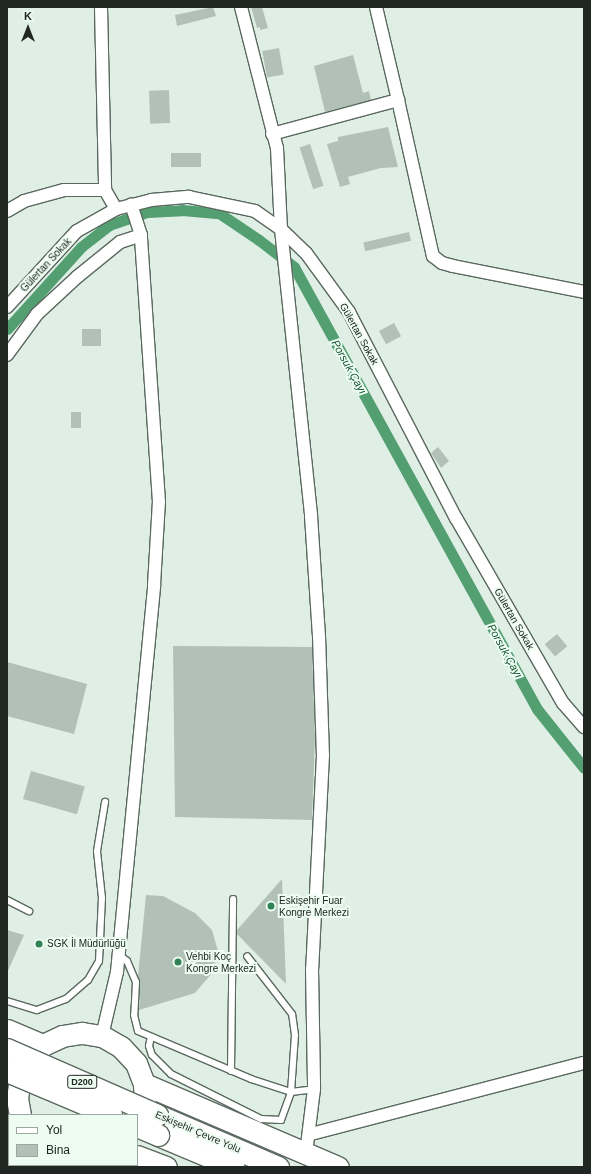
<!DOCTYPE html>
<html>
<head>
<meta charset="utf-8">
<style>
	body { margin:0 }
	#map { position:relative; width:591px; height:1174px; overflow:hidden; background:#e0efe5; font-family:Arial,sans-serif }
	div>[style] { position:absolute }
	.canal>* { height:11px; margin:-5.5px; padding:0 5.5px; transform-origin:5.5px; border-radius:5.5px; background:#539f72 }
	.building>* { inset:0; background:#b2c1b7; transform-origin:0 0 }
	.roads { filter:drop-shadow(1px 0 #5a685f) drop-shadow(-1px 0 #5a685f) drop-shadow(0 1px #5a685f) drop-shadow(0 -1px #5a685f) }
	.lane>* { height:6px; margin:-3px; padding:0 3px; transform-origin:3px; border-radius:3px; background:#fff }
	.street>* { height:12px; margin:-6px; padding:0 6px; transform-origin:6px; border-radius:6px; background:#fff }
	.primary>* { height:18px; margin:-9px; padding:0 9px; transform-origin:9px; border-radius:9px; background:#fff }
	.highway>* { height:21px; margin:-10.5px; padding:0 10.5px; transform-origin:10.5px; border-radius:10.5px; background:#fff }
	.bridges { filter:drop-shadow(1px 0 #5a685f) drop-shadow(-1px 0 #5a685f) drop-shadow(0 1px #5a685f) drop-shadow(0 -1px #5a685f) }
	.highway-bridge>* { height:21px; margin:-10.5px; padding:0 10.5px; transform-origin:10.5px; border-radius:10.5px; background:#fff }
	.dots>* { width:11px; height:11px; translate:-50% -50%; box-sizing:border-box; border:2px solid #edfdf2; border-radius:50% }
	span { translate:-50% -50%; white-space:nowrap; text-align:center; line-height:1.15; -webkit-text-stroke:4px #edfdf2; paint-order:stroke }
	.shield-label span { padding:1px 3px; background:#edfdf2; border:1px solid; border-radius:3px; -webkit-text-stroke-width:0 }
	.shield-label { font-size:9px; color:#202622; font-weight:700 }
	.street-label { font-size:10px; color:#202622 }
	.poi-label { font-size:10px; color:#202622 }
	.left { translate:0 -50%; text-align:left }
	.water-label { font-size:11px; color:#165032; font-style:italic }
	.frame { position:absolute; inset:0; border:8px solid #202622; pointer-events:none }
	.legend { position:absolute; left:8px; top:1114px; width:130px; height:52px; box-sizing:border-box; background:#edfdf2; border:1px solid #9ba79f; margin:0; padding:5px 7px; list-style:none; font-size:12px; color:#202622 }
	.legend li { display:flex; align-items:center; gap:8px; height:20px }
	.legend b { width:20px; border:1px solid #9ba79f }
	.north { position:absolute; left:8px; top:8px; width:40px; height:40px; -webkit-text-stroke:3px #edfdf2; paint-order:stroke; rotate:0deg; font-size:11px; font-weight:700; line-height:16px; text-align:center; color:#202622 }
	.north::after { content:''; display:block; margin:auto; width:14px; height:18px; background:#202622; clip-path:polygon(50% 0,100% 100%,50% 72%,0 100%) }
</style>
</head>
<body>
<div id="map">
	<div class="canal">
		<i style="left:7px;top:329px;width:110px;rotate:-47.9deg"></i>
		<i style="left:81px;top:247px;width:36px;rotate:-38deg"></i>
		<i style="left:109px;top:225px;width:40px;rotate:-18.9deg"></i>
		<i style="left:147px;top:212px;width:35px;rotate:-3deg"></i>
		<i style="left:182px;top:210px;width:37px;rotate:5deg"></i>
		<i style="left:219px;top:213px;width:48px;rotate:34deg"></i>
		<i style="left:259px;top:240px;width:44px;rotate:37.6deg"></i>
		<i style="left:294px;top:267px;width:504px;rotate:61.2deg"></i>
		<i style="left:537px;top:709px;width:75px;rotate:51.5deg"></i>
	</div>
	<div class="building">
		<i style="clip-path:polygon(213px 7px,216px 16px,177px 26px,175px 15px)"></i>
		<i style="clip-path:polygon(251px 7px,262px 7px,268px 28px,260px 30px,260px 27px,257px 28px)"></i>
		<i style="left:279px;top:48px;width:27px;height:17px;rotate:80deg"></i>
		<i style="clip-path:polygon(353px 55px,363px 93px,369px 91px,371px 100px,325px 112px,314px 66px)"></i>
		<i style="left:169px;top:90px;width:33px;height:20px;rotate:88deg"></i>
		<i style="clip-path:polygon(388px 127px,398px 167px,381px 168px,348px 177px,350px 184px,340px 187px,327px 144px,338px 141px,338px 137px)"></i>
		<i style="left:310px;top:144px;width:44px;height:11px;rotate:72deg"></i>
		<i style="left:201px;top:153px;width:14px;height:30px;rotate:90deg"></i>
		<i style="left:409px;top:232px;width:9px;height:47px;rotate:77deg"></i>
		<i style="left:394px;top:323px;width:15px;height:17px;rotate:62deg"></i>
		<i style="left:82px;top:329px;width:19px;height:17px"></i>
		<i style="left:71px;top:412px;width:10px;height:16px"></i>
		<i style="clip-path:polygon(438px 447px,449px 461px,441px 468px,431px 453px)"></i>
		<i style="left:557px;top:634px;width:16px;height:16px;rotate:50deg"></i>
		<i style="clip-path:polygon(173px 646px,312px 647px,315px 737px,312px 820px,175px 817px)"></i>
		<i style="clip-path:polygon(7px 662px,87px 684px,74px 734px,7px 716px)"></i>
		<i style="left:31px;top:771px;width:56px;height:29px;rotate:16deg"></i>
		<i style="clip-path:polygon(282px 879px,286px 984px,237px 934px,237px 930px)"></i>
		<i style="clip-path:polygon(146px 895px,163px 896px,195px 913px,212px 930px,218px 951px,213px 972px,195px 993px,139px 1010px,140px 982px,138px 976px)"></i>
		<i style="clip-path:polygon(7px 930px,24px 935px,7px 973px)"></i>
	</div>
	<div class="roads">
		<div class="lane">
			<i style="left:7px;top:900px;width:25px;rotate:27deg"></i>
			<i style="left:119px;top:955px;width:10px;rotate:37deg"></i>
			<i style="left:127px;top:961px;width:23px;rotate:67deg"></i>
			<i style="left:136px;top:982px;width:33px;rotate:93deg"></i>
			<i style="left:134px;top:1015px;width:16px;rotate:76deg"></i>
			<i style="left:138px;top:1031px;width:123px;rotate:23deg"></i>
			<i style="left:251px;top:1079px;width:42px;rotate:18deg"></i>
			<i style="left:291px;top:1092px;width:23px;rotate:-7deg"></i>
			<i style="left:7px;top:1001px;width:31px;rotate:17deg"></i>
			<i style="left:37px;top:1010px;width:31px;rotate:-21deg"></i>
			<i style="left:66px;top:999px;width:29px;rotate:-41deg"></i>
			<i style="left:88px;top:980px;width:22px;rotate:-60deg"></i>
			<i style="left:99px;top:961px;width:63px;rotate:-87.3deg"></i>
			<i style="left:102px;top:898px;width:47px;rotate:-96.1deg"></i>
			<i style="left:97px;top:851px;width:50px;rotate:-80.7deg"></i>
			<i style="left:151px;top:1037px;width:9px;rotate:103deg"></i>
			<i style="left:149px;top:1046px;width:9px;rotate:72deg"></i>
			<i style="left:152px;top:1055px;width:27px;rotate:45deg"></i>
			<i style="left:171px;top:1074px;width:101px;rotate:26.6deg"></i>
			<i style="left:261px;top:1119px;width:20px;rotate:3deg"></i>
			<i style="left:281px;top:1120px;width:30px;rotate:-70deg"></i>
			<i style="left:291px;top:1092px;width:57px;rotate:-86deg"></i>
			<i style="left:295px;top:1035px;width:21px;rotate:-98deg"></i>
			<i style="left:292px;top:1014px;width:73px;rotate:-127.8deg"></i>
			<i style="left:231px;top:1071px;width:172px;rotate:-89.3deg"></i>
		</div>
		<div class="street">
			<i style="left:101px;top:7px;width:183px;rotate:88.7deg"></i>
			<i style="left:105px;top:190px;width:22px;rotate:60deg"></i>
			<i style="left:241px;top:7px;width:146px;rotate:75.7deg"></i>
			<i style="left:277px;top:148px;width:81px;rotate:87.2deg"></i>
			<i style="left:281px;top:229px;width:289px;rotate:84deg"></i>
			<i style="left:311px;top:516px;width:120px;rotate:86.2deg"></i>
			<i style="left:319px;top:636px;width:119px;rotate:88.1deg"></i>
			<i style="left:323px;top:755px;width:214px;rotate:92.9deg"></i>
			<i style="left:312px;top:969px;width:120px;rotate:89deg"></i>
			<i style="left:314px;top:1089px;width:64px;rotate:97.1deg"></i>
			<i style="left:376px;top:7px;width:96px;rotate:76.7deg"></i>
			<i style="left:272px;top:134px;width:131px;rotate:-15.1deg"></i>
			<i style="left:398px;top:100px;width:160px;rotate:77.4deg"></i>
			<i style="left:433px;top:256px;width:11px;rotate:38deg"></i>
			<i style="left:442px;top:263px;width:11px;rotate:15deg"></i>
			<i style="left:453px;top:266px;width:134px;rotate:11.2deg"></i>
			<i style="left:7px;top:211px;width:20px;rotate:-30deg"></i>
			<i style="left:24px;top:201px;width:41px;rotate:-15.4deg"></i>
			<i style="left:64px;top:190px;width:41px"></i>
			<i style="left:7px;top:307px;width:103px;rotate:-47.4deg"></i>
			<i style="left:77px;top:231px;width:45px;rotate:-29.4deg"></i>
			<i style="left:116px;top:209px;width:36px;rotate:-14deg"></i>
			<i style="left:151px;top:200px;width:38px;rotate:-5deg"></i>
			<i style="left:189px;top:197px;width:67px;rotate:12deg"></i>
			<i style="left:255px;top:211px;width:32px;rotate:35deg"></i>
			<i style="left:281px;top:229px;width:35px;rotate:44deg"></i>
			<i style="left:306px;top:253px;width:73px;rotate:53.9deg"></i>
			<i style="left:349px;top:312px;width:232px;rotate:62.6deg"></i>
			<i style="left:456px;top:518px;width:214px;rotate:60deg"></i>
			<i style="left:563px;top:703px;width:32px;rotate:49deg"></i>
			<i style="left:7px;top:355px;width:51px;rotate:-53.8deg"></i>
			<i style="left:37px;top:314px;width:54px;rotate:-42.8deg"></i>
			<i style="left:77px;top:277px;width:55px;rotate:-39.1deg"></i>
			<i style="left:120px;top:242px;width:22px;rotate:-18deg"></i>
			<i style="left:102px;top:1036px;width:66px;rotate:-76.8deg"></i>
			<i style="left:117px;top:972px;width:389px;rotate:-84.5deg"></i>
			<i style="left:154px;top:585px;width:83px;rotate:-86.6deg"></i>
			<i style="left:159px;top:502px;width:268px;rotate:-93.9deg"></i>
			<i style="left:141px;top:235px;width:32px;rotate:-108deg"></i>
			<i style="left:311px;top:1134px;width:282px;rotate:-14.6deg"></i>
		</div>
		<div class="primary">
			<i style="left:39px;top:1167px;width:2px;rotate:-63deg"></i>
			<i style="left:63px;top:1167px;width:3px;rotate:-45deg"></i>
		</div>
		<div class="highway">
			<i style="left:7px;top:1030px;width:39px;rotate:23deg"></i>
			<i style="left:144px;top:1084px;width:211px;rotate:23.2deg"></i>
			<i style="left:20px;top:1115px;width:17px;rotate:-100deg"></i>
			<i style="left:17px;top:1098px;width:20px;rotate:-81deg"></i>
			<i style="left:20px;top:1078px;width:20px;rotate:-63deg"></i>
			<i style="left:29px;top:1060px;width:21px;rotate:-47deg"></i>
			<i style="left:43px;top:1045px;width:21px;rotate:-25deg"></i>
			<i style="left:62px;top:1036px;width:20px;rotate:-9deg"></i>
			<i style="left:82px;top:1033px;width:20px;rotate:9deg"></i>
			<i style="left:102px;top:1036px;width:22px;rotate:30deg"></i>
			<i style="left:121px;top:1047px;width:22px;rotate:47deg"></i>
			<i style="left:136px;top:1063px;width:22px;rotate:69deg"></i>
			<i style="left:144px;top:1084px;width:18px;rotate:87deg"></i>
			<i style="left:145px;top:1102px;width:25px;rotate:108deg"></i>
			<i style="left:157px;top:1115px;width:132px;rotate:23.3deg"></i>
			<i style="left:158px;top:1135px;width:82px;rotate:22.8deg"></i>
			<i style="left:137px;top:1156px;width:31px;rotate:21deg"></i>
		</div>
	</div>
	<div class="bridges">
		<div class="highway-bridge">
			<i style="left:7px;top:1049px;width:164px;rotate:23.7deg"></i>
			<i style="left:7px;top:1071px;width:113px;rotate:22.9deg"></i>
			<i style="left:137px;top:1126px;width:23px;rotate:23deg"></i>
		</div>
	</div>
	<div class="dots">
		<i style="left:271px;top:906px;background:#2f8356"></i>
		<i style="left:39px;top:944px;background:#2f8356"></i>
		<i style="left:178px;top:962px;background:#2f8356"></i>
	</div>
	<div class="shield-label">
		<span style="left:82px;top:1082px">D200</span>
	</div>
	<div class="street-label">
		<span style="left:46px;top:265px;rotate:-47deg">Gülertan Sokak</span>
		<span style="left:359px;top:334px;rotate:61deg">Gülertan Sokak</span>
		<span style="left:514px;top:619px;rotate:60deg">Gülertan Sokak</span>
		<span style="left:198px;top:1132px;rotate:23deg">Eskişehir Çevre Yolu</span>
	</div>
	<div class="poi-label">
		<span class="left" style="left:279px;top:906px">Eskişehir Fuar<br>Kongre Merkezi</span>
		<span class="left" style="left:47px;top:944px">SGK İl Müdürlüğü</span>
		<span class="left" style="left:186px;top:962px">Vehbi Koç<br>Kongre Merkezi</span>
	</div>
	<div class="water-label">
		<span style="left:349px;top:367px;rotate:61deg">Porsuk Çayı</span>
		<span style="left:505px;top:651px;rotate:61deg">Porsuk Çayı</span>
	</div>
	<div class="frame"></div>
	<ul class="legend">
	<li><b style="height:5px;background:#fff"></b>Yol</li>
	<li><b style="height:11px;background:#b2c1b7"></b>Bina</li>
	</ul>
	<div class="north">K</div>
</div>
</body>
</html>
